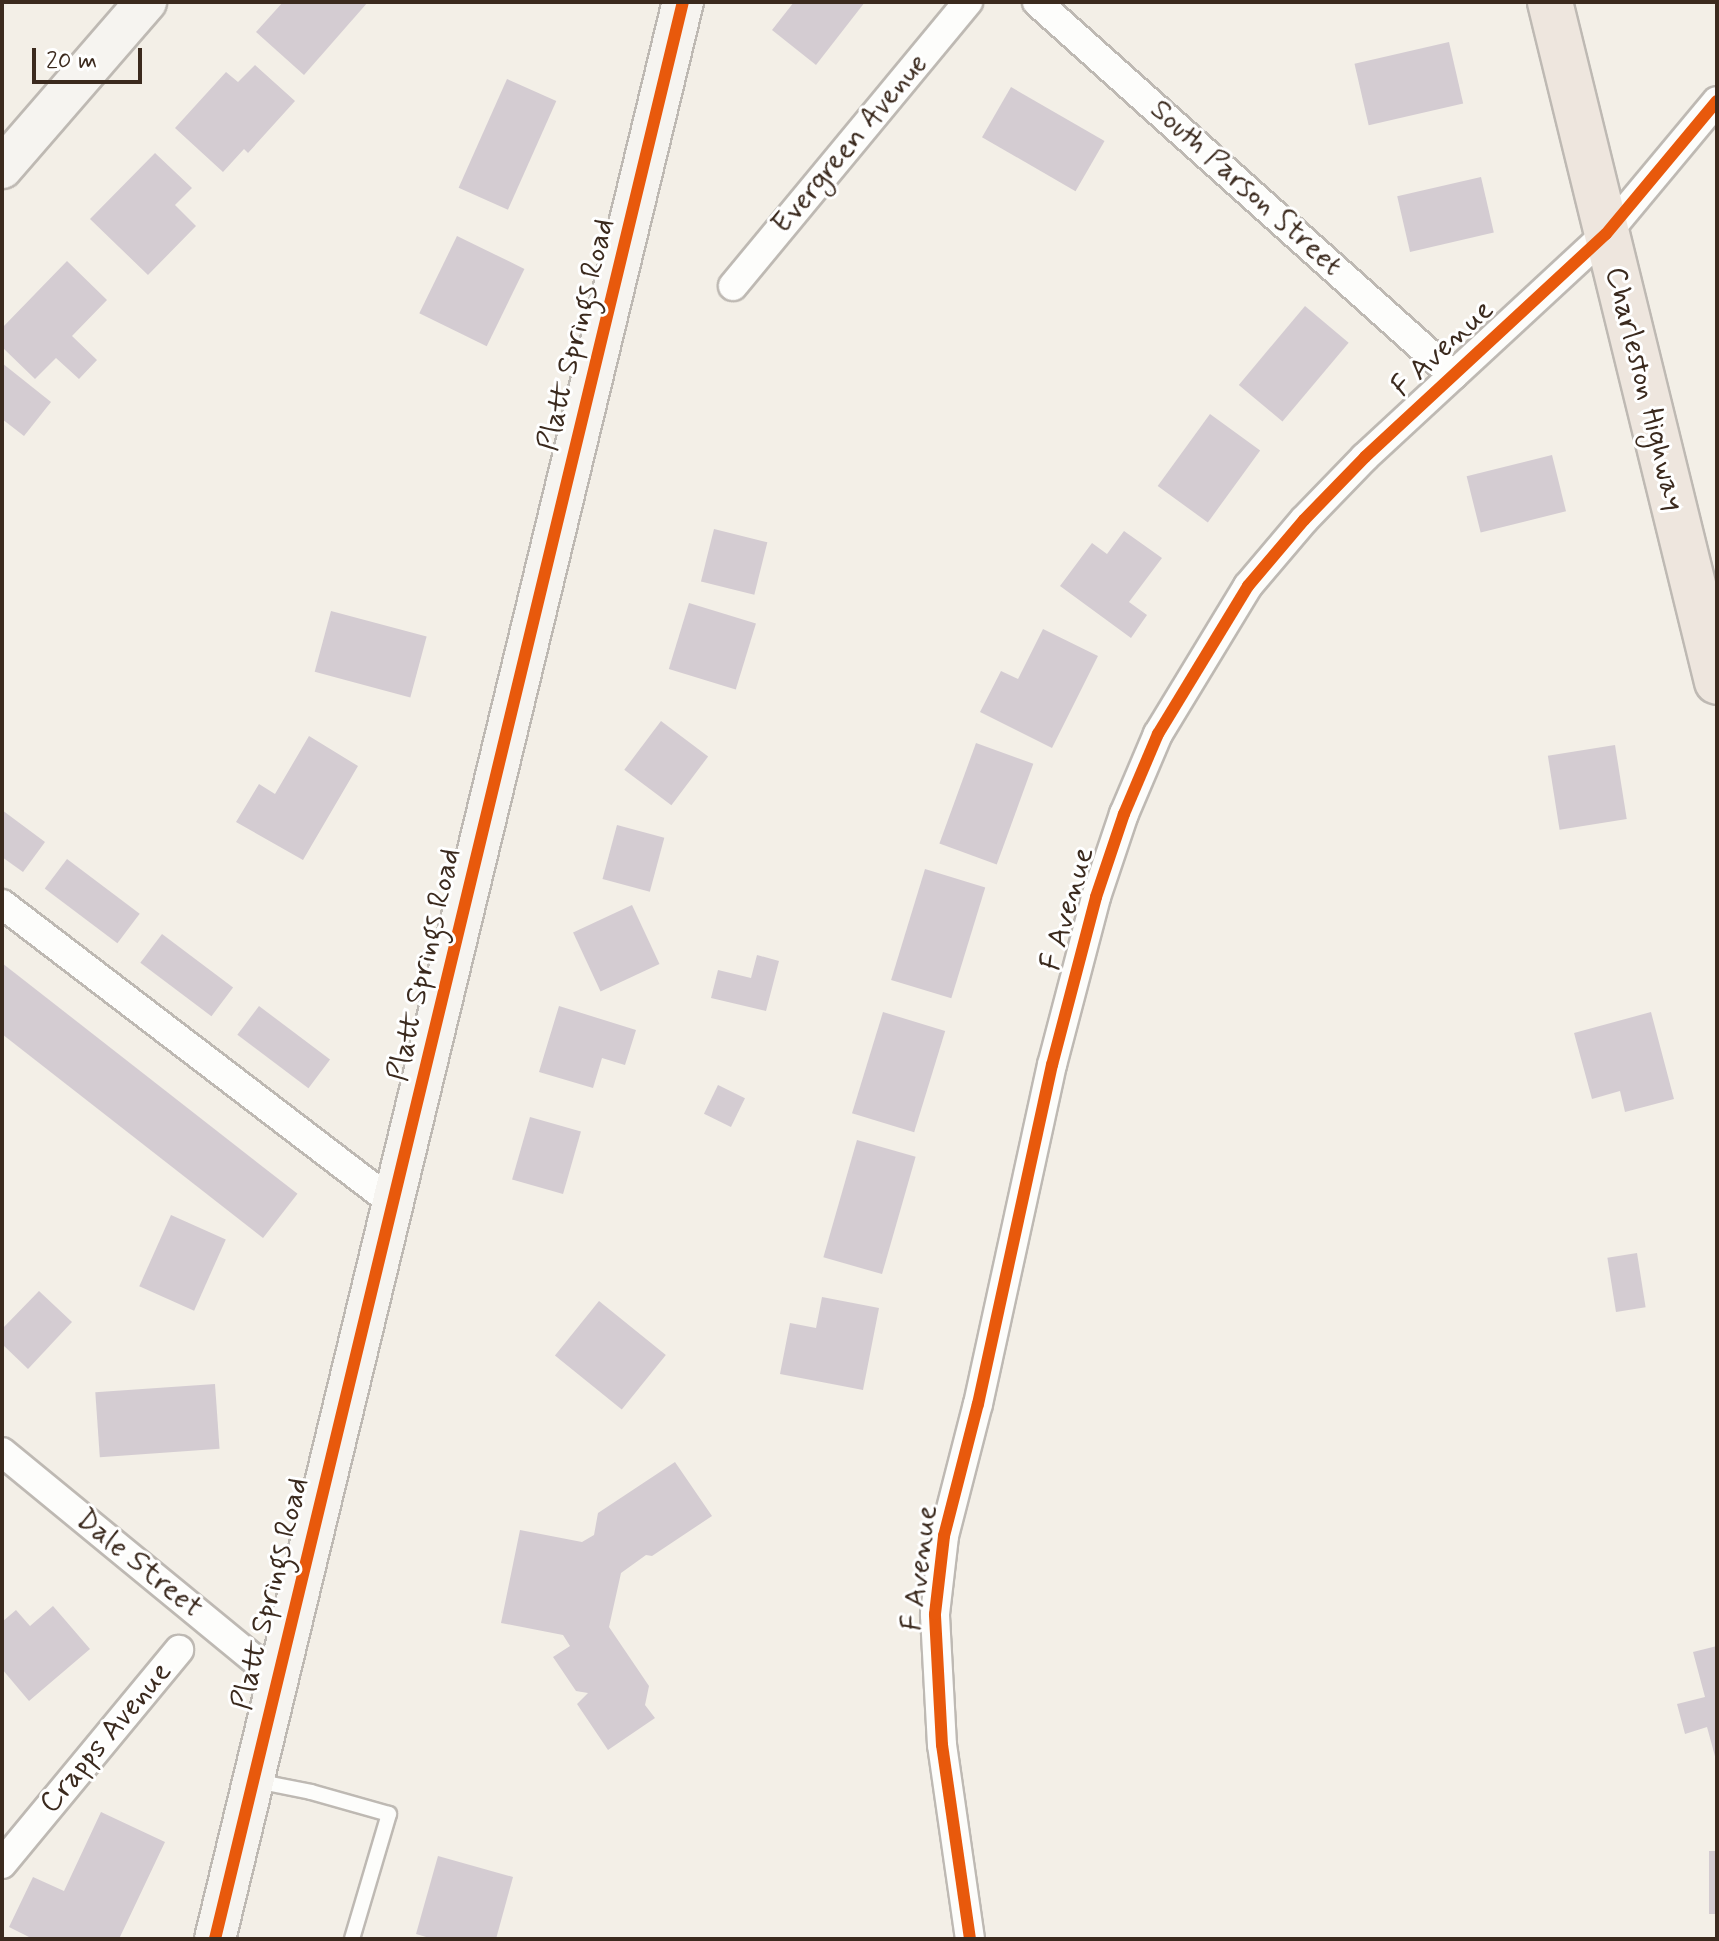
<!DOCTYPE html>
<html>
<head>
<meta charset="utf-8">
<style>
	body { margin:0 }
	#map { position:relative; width:1719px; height:1941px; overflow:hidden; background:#f3efe7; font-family:Mynerve,sans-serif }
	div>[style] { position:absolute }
	.building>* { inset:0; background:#d4ccd2; transform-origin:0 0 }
	.roads { filter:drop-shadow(2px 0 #beb9b3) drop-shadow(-2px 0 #beb9b3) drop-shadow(0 2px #beb9b3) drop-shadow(0 -2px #beb9b3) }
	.lane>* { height:14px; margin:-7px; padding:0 7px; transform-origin:7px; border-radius:7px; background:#fdfdfb }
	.street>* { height:28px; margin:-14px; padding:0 14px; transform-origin:14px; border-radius:14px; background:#fdfdfb }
	.secondary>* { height:40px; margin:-20px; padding:0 20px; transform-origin:20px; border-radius:20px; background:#f6f4f0 }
	.primary>* { height:44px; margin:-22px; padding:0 22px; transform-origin:22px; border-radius:22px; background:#eee6de }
	.cycleway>* { height:12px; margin:-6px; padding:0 6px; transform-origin:6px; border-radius:6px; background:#e8590c }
	span { translate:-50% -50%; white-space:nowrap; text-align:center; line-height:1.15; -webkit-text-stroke:6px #fff; paint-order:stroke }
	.street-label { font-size:30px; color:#3b2a1e }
	.frame { position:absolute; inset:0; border:4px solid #3b2a1e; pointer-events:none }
	.scale { position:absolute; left:32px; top:48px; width:110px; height:36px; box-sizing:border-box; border:4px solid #3b2a1e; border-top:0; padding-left:10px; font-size:24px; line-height:28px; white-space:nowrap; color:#3b2a1e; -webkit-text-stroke:6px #fff; paint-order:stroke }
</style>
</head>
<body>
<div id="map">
	<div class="building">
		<i style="clip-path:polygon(283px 2px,368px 2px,304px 75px,256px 32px)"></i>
		<i style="clip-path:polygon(794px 2px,865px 2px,816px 65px,772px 30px)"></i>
		<i style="left:1449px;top:42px;width:63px;height:97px;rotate:77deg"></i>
		<i style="clip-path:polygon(255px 65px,295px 101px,248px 153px,244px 149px,223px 172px,175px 128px,226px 72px,238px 82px)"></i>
		<i style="left:507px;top:79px;width:54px;height:119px;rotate:24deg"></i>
		<i style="left:1011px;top:87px;width:108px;height:58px;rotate:30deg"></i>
		<i style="clip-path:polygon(155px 153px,192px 188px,175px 205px,196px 226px,148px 275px,90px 219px)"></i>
		<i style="left:1481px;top:177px;width:57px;height:86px;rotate:77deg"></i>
		<i style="left:457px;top:236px;width:75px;height:86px;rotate:26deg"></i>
		<i style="clip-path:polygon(67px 261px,107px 300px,72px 336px,97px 360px,79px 379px,56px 358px,35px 379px,2px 347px,2px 328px)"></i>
		<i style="left:1305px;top:306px;width:57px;height:103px;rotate:40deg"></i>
		<i style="clip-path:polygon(2px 363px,51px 402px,24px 436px,2px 419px)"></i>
		<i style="left:1210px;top:414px;width:62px;height:89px;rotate:36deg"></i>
		<i style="left:1552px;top:455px;width:58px;height:88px;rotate:76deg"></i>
		<i style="left:714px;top:529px;width:55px;height:54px;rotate:14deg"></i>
		<i style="clip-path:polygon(1124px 531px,1162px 558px,1129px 602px,1147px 615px,1131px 638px,1060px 586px,1092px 543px,1107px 554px)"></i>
		<i style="left:689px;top:603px;width:70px;height:69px;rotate:17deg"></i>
		<i style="left:331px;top:611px;width:99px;height:63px;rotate:15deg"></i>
		<i style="clip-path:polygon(1043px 629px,1098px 656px,1052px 748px,980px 712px,1001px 671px,1018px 679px)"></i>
		<i style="left:661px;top:721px;width:59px;height:61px;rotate:37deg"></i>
		<i style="clip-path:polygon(309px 736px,358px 766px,303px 860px,236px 822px,259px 784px,275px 794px)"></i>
		<i style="left:976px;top:743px;width:61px;height:107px;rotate:20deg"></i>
		<i style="left:1615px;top:745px;width:75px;height:68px;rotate:81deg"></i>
		<i style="clip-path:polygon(2px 810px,45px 842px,23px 872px,2px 857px)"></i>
		<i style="left:617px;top:825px;width:49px;height:56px;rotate:15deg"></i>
		<i style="left:67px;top:859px;width:91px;height:37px;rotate:37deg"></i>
		<i style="left:925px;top:869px;width:63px;height:116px;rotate:17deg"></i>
		<i style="left:632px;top:905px;width:65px;height:65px;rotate:65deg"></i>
		<i style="left:162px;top:934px;width:89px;height:36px;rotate:37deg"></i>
		<i style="clip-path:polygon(757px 955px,779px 961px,766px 1011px,711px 998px,718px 970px,751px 978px)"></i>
		<i style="left:2px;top:963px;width:375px;height:56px;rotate:38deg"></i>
		<i style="left:259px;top:1006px;width:89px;height:36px;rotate:37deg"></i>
		<i style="clip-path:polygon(559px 1006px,636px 1030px,625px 1065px,602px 1058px,593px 1088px,539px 1072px)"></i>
		<i style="left:883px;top:1012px;width:65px;height:106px;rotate:17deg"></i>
		<i style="clip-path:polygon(1651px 1012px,1674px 1099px,1625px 1112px,1620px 1091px,1592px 1099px,1574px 1033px)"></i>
		<i style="left:718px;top:1085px;width:30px;height:32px;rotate:26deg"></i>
		<i style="left:530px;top:1117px;width:53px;height:65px;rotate:16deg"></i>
		<i style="left:857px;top:1140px;width:61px;height:122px;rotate:16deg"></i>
		<i style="left:171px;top:1215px;width:60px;height:78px;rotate:24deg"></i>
		<i style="left:1637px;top:1253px;width:55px;height:30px;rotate:81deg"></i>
		<i style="clip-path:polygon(39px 1291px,72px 1322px,28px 1369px,2px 1344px,2px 1329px)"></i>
		<i style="clip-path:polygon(822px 1297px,879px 1308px,863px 1390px,780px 1374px,790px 1323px,816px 1328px)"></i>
		<i style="left:599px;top:1301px;width:86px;height:70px;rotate:39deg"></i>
		<i style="left:215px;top:1384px;width:65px;height:120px;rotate:86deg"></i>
		<i style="clip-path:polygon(675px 1462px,712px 1516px,652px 1556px,646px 1555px,621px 1573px,609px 1627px,649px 1686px,645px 1705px,655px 1718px,608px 1750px,577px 1704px,588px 1693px,576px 1691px,553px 1657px,570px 1646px,563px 1635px,501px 1623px,520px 1530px,582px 1542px,594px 1535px,598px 1513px)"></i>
		<i style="clip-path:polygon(53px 1606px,90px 1649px,29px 1701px,2px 1669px,2px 1622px,16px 1610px,30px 1626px)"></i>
		<i style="clip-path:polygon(1717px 1646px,1717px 1760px,1716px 1760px,1707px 1727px,1685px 1734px,1677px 1704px,1705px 1697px,1693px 1652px)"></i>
		<i style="clip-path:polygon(101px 1812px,165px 1842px,119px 1939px,33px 1939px,9px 1927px,33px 1877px,64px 1891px)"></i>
		<i style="left:1709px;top:1851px;width:8px;height:63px"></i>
		<i style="clip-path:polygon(438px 1856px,513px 1877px,496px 1939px,433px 1939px,416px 1934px)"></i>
	</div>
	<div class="roads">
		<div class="lane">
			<i style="left:256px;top:1781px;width:56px;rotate:11.3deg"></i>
			<i style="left:311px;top:1792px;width:81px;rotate:15.8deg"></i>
			<i style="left:389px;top:1814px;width:130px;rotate:106.5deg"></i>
		</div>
		<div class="street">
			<i style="left:1037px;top:2px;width:559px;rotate:41.88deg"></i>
			<i style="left:733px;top:286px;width:369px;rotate:-50.4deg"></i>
			<i style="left:2px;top:904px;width:494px;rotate:37.4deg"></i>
			<i style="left:2px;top:1452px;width:355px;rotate:39.4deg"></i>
			<i style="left:2px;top:1864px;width:278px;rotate:-50.4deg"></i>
			<i style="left:970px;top:1939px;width:196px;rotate:-98.2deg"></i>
			<i style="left:942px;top:1745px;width:131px;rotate:-93.1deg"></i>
			<i style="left:935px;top:1614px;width:79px;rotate:-83.4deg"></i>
			<i style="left:944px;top:1536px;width:136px;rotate:-75.6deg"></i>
			<i style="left:978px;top:1404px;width:347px;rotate:-77.7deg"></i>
			<i style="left:1052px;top:1065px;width:174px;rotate:-75.3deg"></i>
			<i style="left:1096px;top:897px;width:88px;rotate:-71.4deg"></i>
			<i style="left:1124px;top:814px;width:87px;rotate:-67deg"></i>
			<i style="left:1158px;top:734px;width:173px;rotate:-58.7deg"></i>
			<i style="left:1248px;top:586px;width:87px;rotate:-49.7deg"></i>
			<i style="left:1304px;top:520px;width:88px;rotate:-45.9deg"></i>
			<i style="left:1365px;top:457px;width:328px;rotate:-42.8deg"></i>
			<i style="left:1606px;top:234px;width:173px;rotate:-50.2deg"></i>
		</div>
		<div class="secondary">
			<i style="left:2px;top:168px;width:220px;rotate:-49.1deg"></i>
			<i style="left:215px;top:1939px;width:1993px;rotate:-76.42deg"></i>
		</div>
		<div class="primary">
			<i style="left:1550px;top:2px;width:700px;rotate:76.2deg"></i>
		</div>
	</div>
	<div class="cycleway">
		<i style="left:215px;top:1939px;width:1993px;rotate:-76.42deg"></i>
		<i style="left:970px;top:1939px;width:196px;rotate:-98.2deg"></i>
		<i style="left:942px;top:1745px;width:131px;rotate:-93.1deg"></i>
		<i style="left:935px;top:1614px;width:79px;rotate:-83.4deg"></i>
		<i style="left:944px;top:1536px;width:136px;rotate:-75.6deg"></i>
		<i style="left:978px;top:1404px;width:347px;rotate:-77.7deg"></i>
		<i style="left:1052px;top:1065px;width:174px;rotate:-75.3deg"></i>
		<i style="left:1096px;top:897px;width:88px;rotate:-71.4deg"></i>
		<i style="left:1124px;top:814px;width:87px;rotate:-67deg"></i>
		<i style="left:1158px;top:734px;width:173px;rotate:-58.7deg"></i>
		<i style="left:1248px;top:586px;width:87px;rotate:-49.7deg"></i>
		<i style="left:1304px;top:520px;width:88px;rotate:-45.9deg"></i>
		<i style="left:1365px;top:457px;width:328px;rotate:-42.8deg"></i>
		<i style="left:1606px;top:234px;width:173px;rotate:-50.2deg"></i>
	</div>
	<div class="street-label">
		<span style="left:850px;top:144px;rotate:-50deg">Evergreen Avenue</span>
		<span style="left:1246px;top:188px;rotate:42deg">South Parson Street</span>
		<span style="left:577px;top:335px;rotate:-76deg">Platt Springs Road</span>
		<span style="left:1443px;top:349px;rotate:-43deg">F Avenue</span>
		<span style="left:1644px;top:389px;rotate:76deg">Charleston Highway</span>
		<span style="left:1068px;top:909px;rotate:-74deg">F Avenue</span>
		<span style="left:425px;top:965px;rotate:-77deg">Platt Springs Road</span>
		<span style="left:139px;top:1564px;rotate:39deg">Dale Street</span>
		<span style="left:920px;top:1568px;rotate:-83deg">F Avenue</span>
		<span style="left:271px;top:1594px;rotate:-76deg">Platt Springs Road</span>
		<span style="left:106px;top:1738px;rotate:-50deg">Crapps Avenue</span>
	</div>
	<div class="frame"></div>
	<div class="scale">20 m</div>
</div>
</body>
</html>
